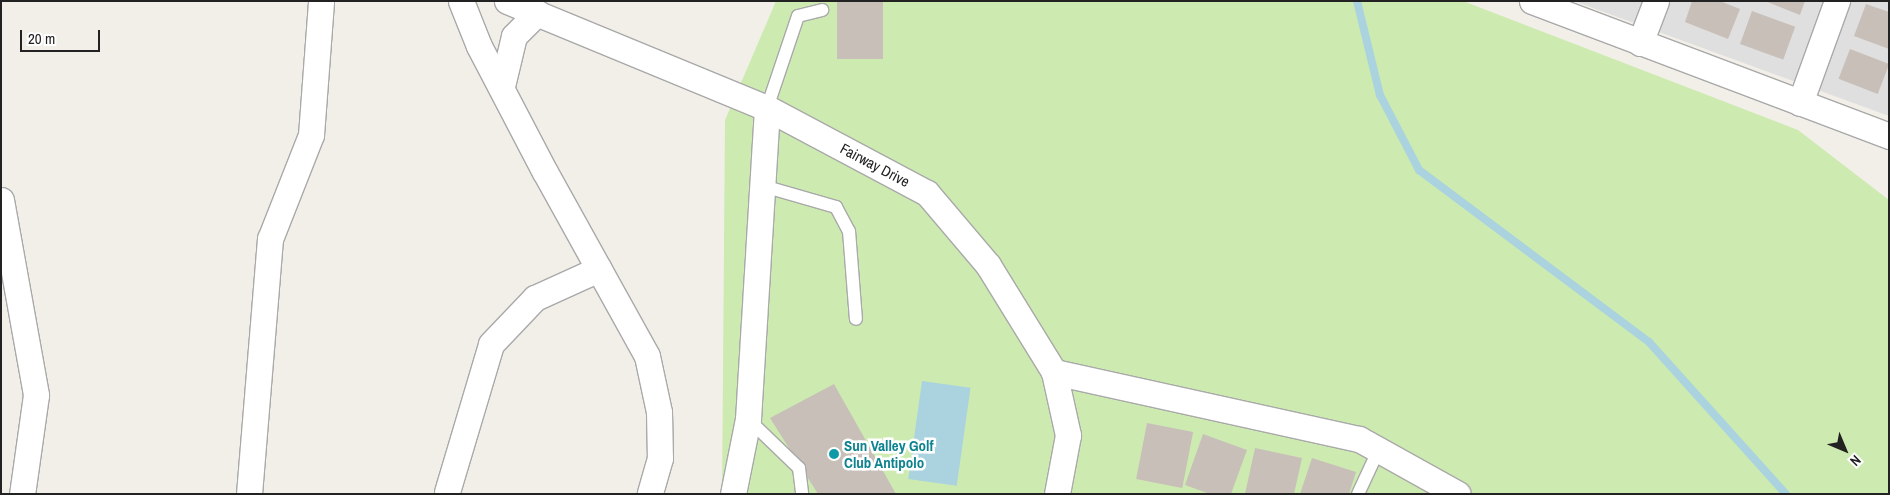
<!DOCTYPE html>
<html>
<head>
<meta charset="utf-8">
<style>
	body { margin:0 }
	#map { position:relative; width:1890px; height:495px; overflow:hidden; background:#f2efe9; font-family:"Archivo Narrow",sans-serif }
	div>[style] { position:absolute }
	.residential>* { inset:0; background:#e0dfdf }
	.grass>* { inset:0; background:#cdebb0 }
	.water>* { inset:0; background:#aad3df; transform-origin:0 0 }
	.stream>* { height:8px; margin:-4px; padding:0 4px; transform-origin:4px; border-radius:4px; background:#aad3df }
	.building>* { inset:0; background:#c7bfb8; transform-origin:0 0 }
	.roads { filter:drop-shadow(1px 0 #a9a9a9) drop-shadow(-1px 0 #a9a9a9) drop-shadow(0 1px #a9a9a9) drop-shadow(0 -1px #a9a9a9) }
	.lane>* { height:12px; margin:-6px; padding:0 6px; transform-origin:6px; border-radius:6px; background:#fff }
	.street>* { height:25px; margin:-12.5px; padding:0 12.5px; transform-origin:12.5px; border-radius:12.5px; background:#fff }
	.dots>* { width:14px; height:14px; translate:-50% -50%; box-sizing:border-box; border:2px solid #fff; border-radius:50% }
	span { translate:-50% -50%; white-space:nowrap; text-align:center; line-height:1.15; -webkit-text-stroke:5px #fff; paint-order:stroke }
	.street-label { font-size:15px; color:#222 }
	.culture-label { font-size:15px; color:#0d838f; font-weight:700 }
	.left { translate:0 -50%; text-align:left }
	.frame { position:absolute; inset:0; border:2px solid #222; pointer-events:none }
	.north { position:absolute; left:1820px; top:425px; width:50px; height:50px; -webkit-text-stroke:4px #fff; paint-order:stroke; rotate:135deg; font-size:14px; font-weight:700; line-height:20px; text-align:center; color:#222 }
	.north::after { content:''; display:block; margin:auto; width:18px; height:22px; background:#222; clip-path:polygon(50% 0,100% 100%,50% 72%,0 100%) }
	.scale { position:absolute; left:20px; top:30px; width:80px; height:22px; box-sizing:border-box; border:2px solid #222; border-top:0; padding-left:6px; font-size:15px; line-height:18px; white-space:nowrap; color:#222; -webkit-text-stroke:4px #fff; paint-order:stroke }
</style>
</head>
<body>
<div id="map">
	<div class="residential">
		<i style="clip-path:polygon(1574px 1px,1889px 1px,1889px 116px)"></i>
	</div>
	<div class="grass">
		<i style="clip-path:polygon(776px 1px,1463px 1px,1798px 130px,1889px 200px,1889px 494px,722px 494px,725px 120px)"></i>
	</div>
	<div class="water">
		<i style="left:922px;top:381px;width:49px;height:99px;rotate:8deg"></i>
	</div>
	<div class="stream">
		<i style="left:1357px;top:1px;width:97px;rotate:76.3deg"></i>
		<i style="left:1380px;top:95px;width:85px;rotate:62.5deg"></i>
		<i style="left:1419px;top:170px;width:287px;rotate:36.8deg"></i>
		<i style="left:1649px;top:342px;width:205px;rotate:48deg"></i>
	</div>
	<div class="building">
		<i style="left:837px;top:1px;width:46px;height:58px"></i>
		<i style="clip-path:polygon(1692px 1px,1720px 1px,1740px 9px,1728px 39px,1685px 22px)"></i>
		<i style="clip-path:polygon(1765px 1px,1805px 1px,1800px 15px)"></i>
		<i style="clip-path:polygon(1866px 4px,1889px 12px,1889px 49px,1854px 36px)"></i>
		<i style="left:1752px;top:11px;width:46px;height:35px;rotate:20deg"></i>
		<i style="left:1850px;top:49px;width:42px;height:32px;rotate:21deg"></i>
		<i style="clip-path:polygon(834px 384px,896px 494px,818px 494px,770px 418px)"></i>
		<i style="left:1147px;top:423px;width:47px;height:57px;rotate:11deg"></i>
		<i style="clip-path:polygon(1203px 434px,1247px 450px,1231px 494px,1210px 494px,1185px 485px)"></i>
		<i style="clip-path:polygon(1255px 448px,1302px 458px,1294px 494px,1245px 494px)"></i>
		<i style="clip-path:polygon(1312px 458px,1356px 472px,1349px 494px,1300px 494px)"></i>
	</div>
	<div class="roads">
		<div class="lane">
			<i style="left:767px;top:108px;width:97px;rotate:-71.4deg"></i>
			<i style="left:798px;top:16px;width:25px;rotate:-14deg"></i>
			<i style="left:763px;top:186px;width:76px;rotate:16deg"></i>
			<i style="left:836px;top:207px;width:27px;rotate:62deg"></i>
			<i style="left:849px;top:231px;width:88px;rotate:85.5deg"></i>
			<i style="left:748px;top:419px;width:71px;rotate:43.9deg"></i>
			<i style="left:799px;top:468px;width:26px;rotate:83deg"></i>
			<i style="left:1358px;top:494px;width:50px;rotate:-65deg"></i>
		</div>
		<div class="street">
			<i style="left:461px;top:1px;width:48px;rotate:68.2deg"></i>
			<i style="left:479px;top:46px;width:142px;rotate:62.4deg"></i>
			<i style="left:545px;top:172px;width:210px;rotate:61deg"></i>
			<i style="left:647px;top:356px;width:57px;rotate:77.9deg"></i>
			<i style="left:659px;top:412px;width:46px;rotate:88.8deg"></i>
			<i style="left:660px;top:458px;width:37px;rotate:106deg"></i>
			<i style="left:507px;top:1px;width:281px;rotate:22.4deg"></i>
			<i style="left:767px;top:108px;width:181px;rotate:28deg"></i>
			<i style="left:927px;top:193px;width:94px;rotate:49.7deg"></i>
			<i style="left:988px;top:265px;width:126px;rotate:58.3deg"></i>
			<i style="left:1054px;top:372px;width:65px;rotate:77.5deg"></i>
			<i style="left:1068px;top:435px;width:60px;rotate:100.6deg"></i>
			<i style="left:1532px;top:1px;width:382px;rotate:20.7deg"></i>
			<i style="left:1640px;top:43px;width:45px;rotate:-69.1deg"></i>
			<i style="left:502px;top:86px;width:51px;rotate:-76.5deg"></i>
			<i style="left:514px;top:36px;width:33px;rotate:-45deg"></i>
			<i style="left:1800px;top:103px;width:109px;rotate:-70.1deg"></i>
			<i style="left:1px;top:200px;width:198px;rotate:79.8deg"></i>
			<i style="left:36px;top:395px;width:100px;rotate:98deg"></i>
			<i style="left:1054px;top:372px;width:312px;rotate:12.4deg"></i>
			<i style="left:1359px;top:439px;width:113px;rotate:29.1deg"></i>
			<i style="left:447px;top:492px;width:154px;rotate:-73.4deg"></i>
			<i style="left:491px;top:344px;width:64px;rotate:-46.3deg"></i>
			<i style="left:535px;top:298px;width:70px;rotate:-24.4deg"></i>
			<i style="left:249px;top:494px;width:256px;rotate:-85.3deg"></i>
			<i style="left:270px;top:239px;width:112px;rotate:-68.5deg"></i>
			<i style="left:311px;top:135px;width:134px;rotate:-85.7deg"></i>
			<i style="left:733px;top:494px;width:76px;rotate:-78.7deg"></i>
			<i style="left:748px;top:419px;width:312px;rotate:-86.5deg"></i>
		</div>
	</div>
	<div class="dots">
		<i style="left:834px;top:454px;background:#0f9aa8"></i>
	</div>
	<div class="street-label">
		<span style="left:875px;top:165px;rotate:28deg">Fairway Drive</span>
	</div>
	<div class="culture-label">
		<span class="left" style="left:844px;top:454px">Sun Valley Golf<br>Club Antipolo</span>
	</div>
	<div class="frame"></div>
	<div class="north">N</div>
	<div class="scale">20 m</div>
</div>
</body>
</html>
